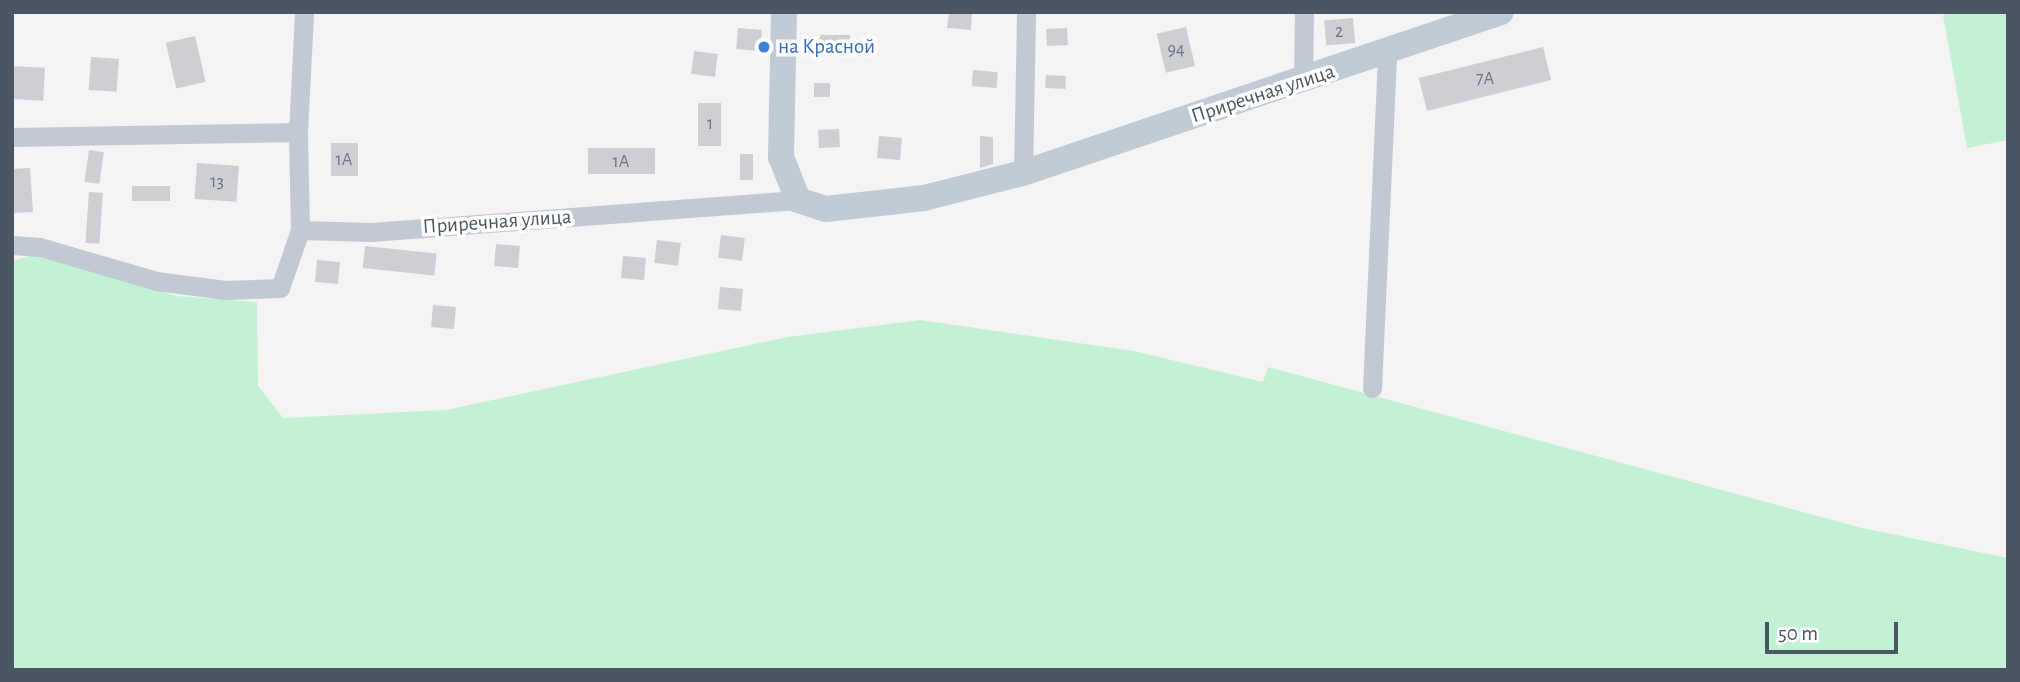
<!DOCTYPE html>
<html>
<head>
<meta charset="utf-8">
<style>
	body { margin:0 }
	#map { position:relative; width:2020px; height:682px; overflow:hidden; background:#f5f3f3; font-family:"Alegreya Sans",sans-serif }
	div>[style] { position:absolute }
	.green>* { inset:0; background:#c3f1d5 }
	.building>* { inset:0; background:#cdcfd5; transform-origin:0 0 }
	.street>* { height:19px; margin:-9.5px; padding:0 9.5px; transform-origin:9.5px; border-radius:9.5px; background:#c1cad2 }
	.secondary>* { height:26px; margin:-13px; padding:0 13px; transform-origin:13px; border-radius:13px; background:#c1cbd6 }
	.dots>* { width:19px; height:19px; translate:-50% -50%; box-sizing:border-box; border:4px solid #fff; border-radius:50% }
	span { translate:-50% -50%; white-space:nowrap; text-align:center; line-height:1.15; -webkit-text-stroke:7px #fff; paint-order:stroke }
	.number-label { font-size:18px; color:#6b747e }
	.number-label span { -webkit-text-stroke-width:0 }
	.shop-label { font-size:21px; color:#366cbe }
	.left { translate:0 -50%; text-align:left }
	.street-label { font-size:21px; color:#4a5661 }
	.frame { position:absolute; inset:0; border:14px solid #4a5661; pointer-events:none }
	.scale { position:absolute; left:1765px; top:622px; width:133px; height:32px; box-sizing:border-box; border:4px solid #4a5661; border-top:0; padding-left:9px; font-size:21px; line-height:24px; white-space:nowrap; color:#4a5661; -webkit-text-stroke:5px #fff; paint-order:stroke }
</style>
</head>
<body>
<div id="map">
	<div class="green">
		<i style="clip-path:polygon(1956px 12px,2008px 12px,2008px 140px,1967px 148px,1943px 15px)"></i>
		<i style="clip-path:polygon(33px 255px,176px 296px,257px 302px,258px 386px,283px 418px,446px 410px,788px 337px,920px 320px,1134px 351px,1263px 382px,1268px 367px,1862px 528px,2008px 558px,2008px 670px,12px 670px,12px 261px)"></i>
	</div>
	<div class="building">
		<i style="clip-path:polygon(949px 12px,972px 12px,971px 30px,947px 28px)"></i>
		<i style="left:1353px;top:18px;width:25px;height:29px;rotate:85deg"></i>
		<i style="left:1186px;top:27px;width:40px;height:30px;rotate:77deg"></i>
		<i style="left:738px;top:28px;width:24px;height:21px;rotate:5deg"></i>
		<i style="left:1067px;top:28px;width:17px;height:21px;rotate:87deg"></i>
		<i style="left:812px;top:35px;width:38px;height:14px"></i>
		<i style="left:195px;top:36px;width:47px;height:30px;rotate:77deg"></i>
		<i style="left:1543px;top:47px;width:34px;height:128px;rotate:76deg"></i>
		<i style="left:694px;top:51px;width:24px;height:23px;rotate:7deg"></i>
		<i style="left:91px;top:57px;width:28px;height:33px;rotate:4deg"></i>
		<i style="left:12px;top:66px;width:33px;height:33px;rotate:3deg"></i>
		<i style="left:973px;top:70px;width:25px;height:16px;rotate:5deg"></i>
		<i style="left:1046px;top:75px;width:20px;height:13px;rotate:3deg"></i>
		<i style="left:830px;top:83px;width:14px;height:16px;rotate:90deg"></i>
		<i style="left:698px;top:103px;width:23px;height:43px"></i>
		<i style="left:839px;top:129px;width:18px;height:21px;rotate:87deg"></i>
		<i style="left:879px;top:136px;width:23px;height:22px;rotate:5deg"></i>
		<i style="clip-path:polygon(980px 136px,993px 137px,993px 164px,980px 168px)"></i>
		<i style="left:331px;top:143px;width:27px;height:33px"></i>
		<i style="left:655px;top:148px;width:26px;height:67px;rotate:90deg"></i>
		<i style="left:89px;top:150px;width:15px;height:32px;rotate:8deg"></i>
		<i style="left:740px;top:154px;width:13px;height:26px"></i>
		<i style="left:197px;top:163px;width:42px;height:36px;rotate:4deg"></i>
		<i style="clip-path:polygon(30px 168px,33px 212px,12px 213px,12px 169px)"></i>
		<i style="left:170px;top:186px;width:15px;height:38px;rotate:90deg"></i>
		<i style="left:89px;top:192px;width:14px;height:51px;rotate:4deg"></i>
		<i style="left:721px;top:235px;width:24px;height:23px;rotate:7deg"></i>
		<i style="left:657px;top:240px;width:24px;height:23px;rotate:7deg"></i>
		<i style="left:496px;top:244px;width:24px;height:22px;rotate:5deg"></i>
		<i style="left:365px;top:246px;width:72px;height:22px;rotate:6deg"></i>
		<i style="left:623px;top:256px;width:23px;height:22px;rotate:5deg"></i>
		<i style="left:317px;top:260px;width:23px;height:22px;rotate:5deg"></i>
		<i style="left:720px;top:287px;width:23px;height:22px;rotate:5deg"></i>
		<i style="left:433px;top:305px;width:23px;height:22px;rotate:5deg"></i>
	</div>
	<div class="street">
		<i style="left:1303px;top:81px;width:69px;rotate:-89.2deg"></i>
		<i style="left:12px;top:137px;width:286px;rotate:-1deg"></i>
		<i style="left:1023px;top:173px;width:161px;rotate:-88.9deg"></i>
		<i style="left:300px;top:230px;width:71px;rotate:1.6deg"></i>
		<i style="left:371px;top:232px;width:428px;rotate:-4.3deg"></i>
		<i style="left:12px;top:245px;width:28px;rotate:4deg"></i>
		<i style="left:40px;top:247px;width:121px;rotate:16.3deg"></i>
		<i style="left:156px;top:281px;width:70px;rotate:7.4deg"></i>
		<i style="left:225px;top:290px;width:55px;rotate:-2.1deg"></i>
		<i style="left:280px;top:288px;width:61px;rotate:-71deg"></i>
		<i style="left:300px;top:230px;width:98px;rotate:-91.2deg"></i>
		<i style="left:298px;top:132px;width:120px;rotate:-87.1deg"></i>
		<i style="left:1372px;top:388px;width:336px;rotate:-87.4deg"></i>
	</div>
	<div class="secondary">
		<i style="left:784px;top:12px;width:145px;rotate:91.2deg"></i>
		<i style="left:781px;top:157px;width:46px;rotate:68.4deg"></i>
		<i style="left:798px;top:200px;width:29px;rotate:18deg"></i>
		<i style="left:826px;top:209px;width:99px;rotate:-6.4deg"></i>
		<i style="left:924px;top:198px;width:102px;rotate:-14.2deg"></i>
		<i style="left:1023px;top:173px;width:504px;rotate:-18.61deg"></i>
	</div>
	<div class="dots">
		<i style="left:764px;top:47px;background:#3f7fe0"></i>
	</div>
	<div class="number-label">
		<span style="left:1339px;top:32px">2</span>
		<span style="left:1176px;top:50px">94</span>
		<span style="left:1485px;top:79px">7А</span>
		<span style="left:710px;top:124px">1</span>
		<span style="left:344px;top:160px">1А</span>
		<span style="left:621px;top:162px">1А</span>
		<span style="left:217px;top:182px">13</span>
	</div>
	<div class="shop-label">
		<span class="left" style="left:778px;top:47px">на Красной</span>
	</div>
	<div class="street-label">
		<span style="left:1263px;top:94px;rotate:-18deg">Приречная улица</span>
		<span style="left:497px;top:222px;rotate:-4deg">Приречная улица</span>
	</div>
	<div class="frame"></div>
	<div class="scale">50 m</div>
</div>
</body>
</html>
